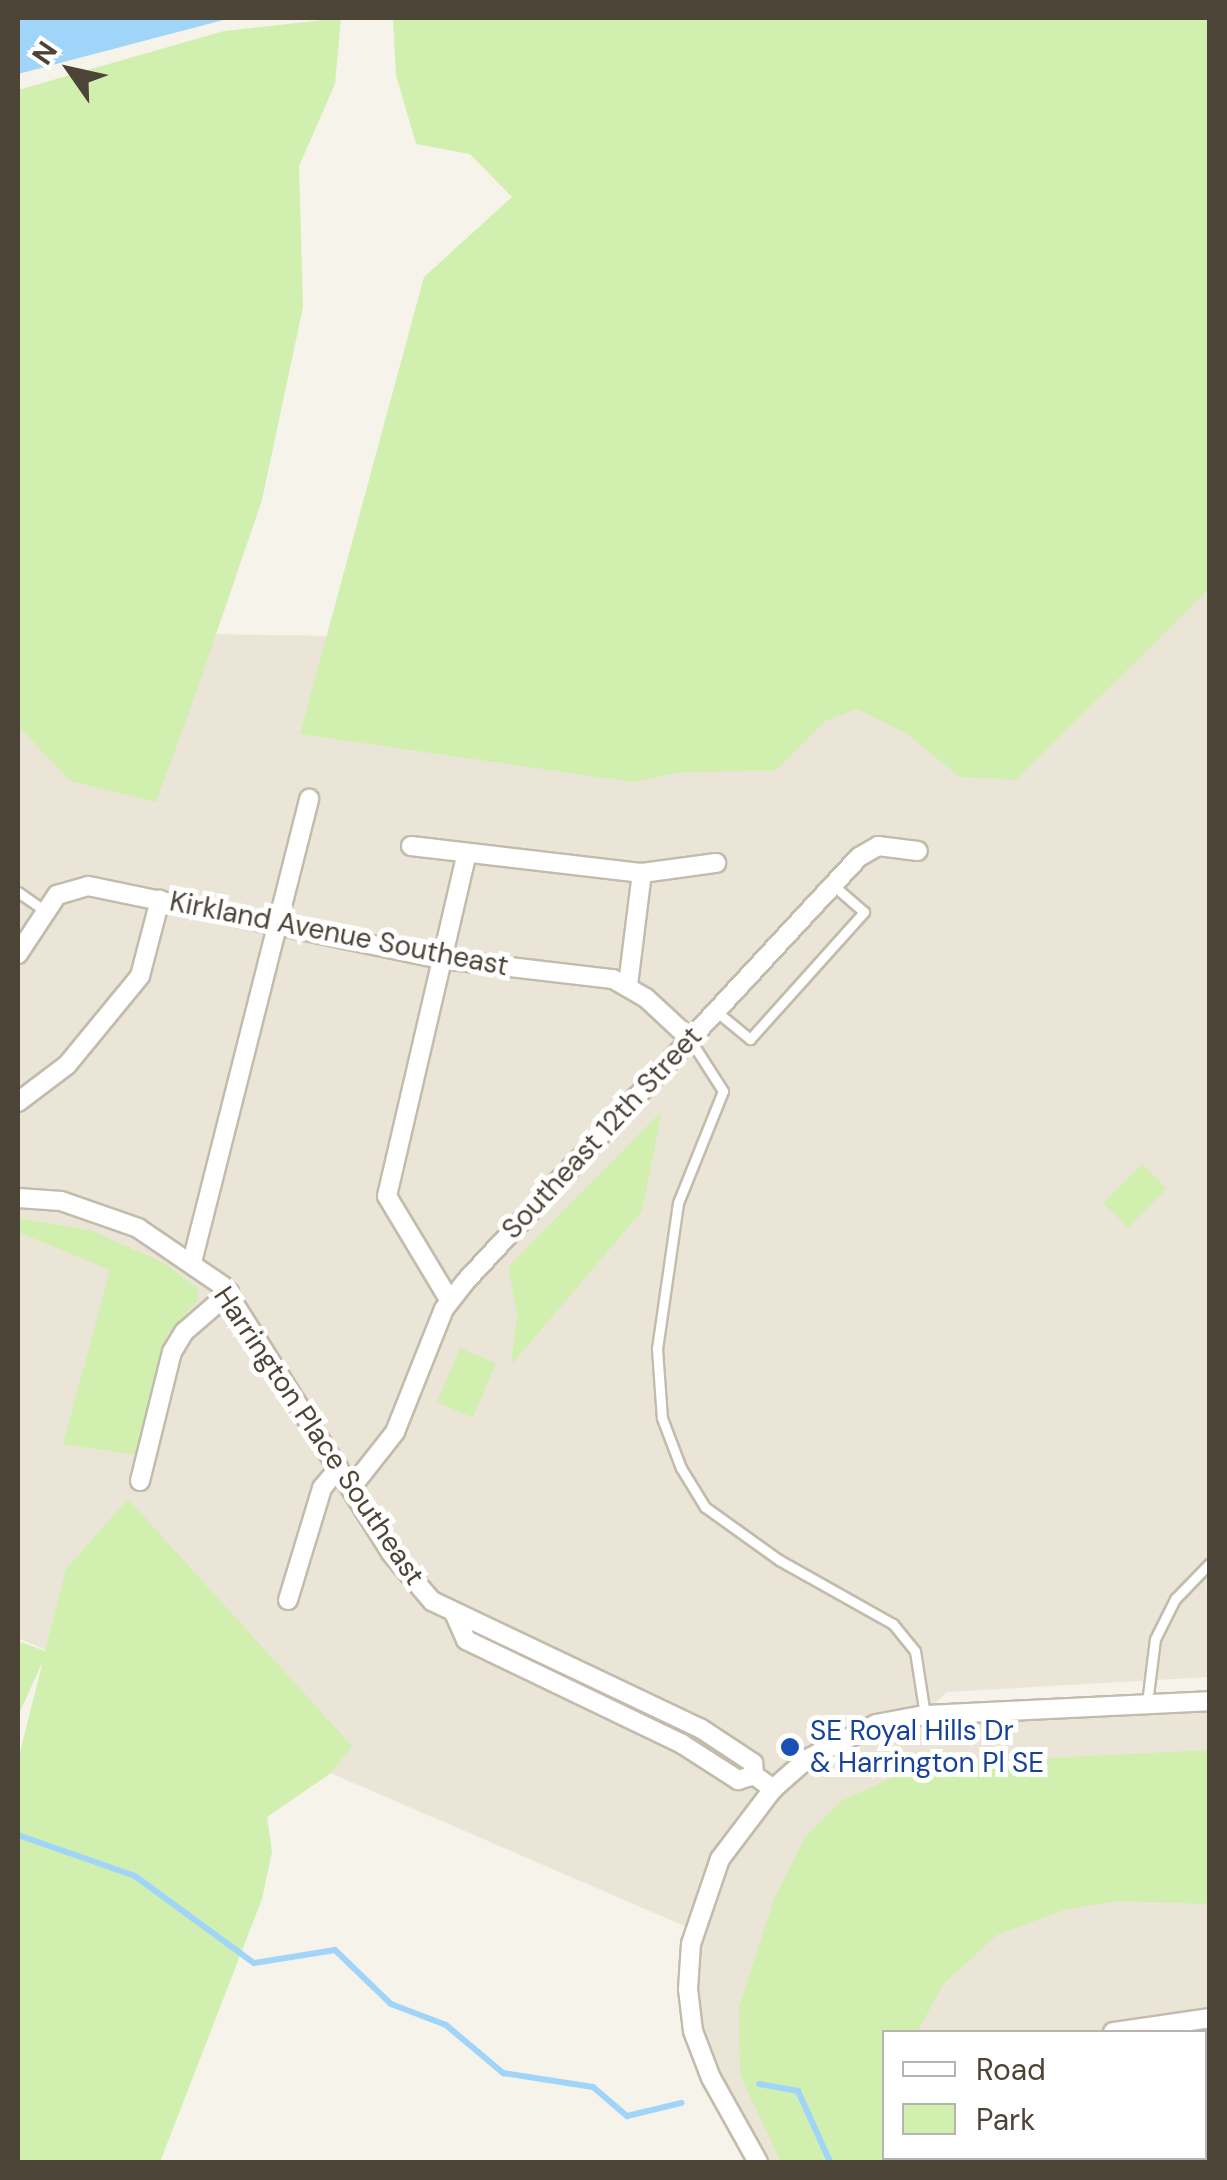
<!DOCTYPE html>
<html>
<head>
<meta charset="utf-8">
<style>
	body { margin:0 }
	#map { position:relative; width:1227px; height:2180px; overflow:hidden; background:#f6f3ea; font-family:"DM Sans",sans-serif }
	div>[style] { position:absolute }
	.residential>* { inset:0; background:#ebe5d7 }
	.green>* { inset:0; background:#d1efaf; transform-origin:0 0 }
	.water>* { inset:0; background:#a1d4f9 }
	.stream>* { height:6px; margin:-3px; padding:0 3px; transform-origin:3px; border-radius:3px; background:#a1d4f9 }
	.roads { filter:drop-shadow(2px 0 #c3bbab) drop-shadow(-2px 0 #c3bbab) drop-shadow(0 2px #c3bbab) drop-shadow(0 -2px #c3bbab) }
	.lane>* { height:9px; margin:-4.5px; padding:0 4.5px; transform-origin:4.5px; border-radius:4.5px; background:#fff }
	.street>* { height:18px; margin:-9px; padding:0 9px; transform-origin:9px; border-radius:9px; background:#fff }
	.dots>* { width:28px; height:28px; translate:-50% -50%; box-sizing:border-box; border:5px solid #fff; border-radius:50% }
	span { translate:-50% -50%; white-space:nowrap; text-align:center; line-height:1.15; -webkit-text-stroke:10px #fff; paint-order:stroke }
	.street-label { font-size:28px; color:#4c4437 }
	.transit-label { font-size:28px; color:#164399 }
	.left { translate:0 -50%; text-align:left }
	.frame { position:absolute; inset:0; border:20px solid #4c4437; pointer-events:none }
	.legend { position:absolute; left:882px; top:2030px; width:325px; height:130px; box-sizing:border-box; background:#fff; border:2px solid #b7b4af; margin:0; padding:12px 18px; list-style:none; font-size:30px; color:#4c4437 }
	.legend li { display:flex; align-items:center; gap:20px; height:50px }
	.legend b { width:50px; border:2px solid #b7b4af }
	.north { position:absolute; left:20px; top:20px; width:100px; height:100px; -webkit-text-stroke:8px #fff; paint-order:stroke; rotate:304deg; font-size:28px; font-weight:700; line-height:40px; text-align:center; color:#4c4437 }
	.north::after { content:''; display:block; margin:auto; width:35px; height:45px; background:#4c4437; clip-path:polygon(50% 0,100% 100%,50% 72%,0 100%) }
</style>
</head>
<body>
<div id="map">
	<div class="residential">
		<i style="clip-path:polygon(evenodd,1209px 572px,1209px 1677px,947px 1692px,916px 1720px,1209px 1707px,1209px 2162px,755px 2162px,694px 2030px,696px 1931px,18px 1638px,18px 631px,975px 646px,1209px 572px,884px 2032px,1204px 2032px,1204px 2158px,884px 2158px,884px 2032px)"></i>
	</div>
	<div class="green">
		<i style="clip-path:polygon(341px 18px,335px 84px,299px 166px,303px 307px,262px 500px,196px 693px,156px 802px,70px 781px,18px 726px,18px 90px,224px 31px)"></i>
		<i style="clip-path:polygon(393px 18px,1209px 18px,1209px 589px,1016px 780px,960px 777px,907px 734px,857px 709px,825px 721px,775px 771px,682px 772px,632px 782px,300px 734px,424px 277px,512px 197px,470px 154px,416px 144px,396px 75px)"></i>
		<i style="clip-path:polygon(662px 1111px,642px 1211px,511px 1365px,517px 1315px,508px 1267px)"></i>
		<i style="left:1142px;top:1164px;width:35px;height:55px;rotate:45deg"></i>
		<i style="clip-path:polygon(18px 1218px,90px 1230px,166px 1264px,198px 1289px,197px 1301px,168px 1333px,161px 1352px,136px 1455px,63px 1444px,110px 1270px,18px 1232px)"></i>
		<i style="left:460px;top:1348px;width:39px;height:59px;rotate:23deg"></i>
		<i style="clip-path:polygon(128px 1499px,352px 1746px,331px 1773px,267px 1817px,272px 1852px,262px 1899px,160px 2162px,18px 2162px,18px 1760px,43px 1661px,18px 1716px,18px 1641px,45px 1651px,66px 1569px)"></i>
		<i style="clip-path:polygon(1209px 1750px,1209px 1904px,1117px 1901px,1064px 1910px,997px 1935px,944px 1983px,917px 2032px,884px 2032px,884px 2158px,925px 2162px,781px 2162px,740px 2075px,739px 2007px,774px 1899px,805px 1837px,841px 1801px,922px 1764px)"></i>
	</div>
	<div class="water">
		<i style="clip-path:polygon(18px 18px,231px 18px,18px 74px)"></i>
	</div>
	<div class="stream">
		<i style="left:18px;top:1835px;width:124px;rotate:19.3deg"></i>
		<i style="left:135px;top:1876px;width:147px;rotate:36.2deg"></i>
		<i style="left:254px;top:1963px;width:82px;rotate:-9.1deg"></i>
		<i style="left:335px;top:1950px;width:78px;rotate:44deg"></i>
		<i style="left:391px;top:2004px;width:59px;rotate:20.9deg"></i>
		<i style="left:446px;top:2025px;width:75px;rotate:40.1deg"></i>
		<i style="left:503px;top:2073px;width:91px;rotate:8.8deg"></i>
		<i style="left:593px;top:2087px;width:45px;rotate:40.5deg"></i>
		<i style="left:627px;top:2116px;width:56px;rotate:-13.5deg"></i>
		<i style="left:759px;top:2084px;width:40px;rotate:10deg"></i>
		<i style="left:798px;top:2091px;width:78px;rotate:65.7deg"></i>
	</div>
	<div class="roads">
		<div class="lane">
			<i style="left:18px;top:892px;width:33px;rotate:35deg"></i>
			<i style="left:717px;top:1012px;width:43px;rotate:39.3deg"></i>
			<i style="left:750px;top:1039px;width:171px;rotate:-48.1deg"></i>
			<i style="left:864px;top:912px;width:41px;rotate:-138.9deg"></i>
			<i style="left:689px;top:1038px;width:63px;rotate:57.3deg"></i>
			<i style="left:723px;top:1091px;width:121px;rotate:111.9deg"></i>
			<i style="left:678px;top:1203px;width:148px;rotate:98.2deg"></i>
			<i style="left:657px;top:1349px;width:69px;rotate:85.9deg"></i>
			<i style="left:662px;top:1418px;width:53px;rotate:69.2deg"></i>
			<i style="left:681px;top:1468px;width:46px;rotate:58.4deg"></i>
			<i style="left:705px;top:1507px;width:91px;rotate:35.6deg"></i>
			<i style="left:779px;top:1560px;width:131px;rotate:29.3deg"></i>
			<i style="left:893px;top:1624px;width:35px;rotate:51deg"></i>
			<i style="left:915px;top:1651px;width:65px;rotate:81.1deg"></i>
			<i style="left:1147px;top:1703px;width:64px;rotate:-82.9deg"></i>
			<i style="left:1155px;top:1639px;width:45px;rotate:-63.4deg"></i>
			<i style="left:1175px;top:1599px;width:50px;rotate:-45.8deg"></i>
		</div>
		<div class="street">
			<i style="left:411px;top:846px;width:233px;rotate:6.7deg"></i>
			<i style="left:642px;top:873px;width:75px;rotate:-7.7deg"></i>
			<i style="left:18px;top:954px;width:71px;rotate:-56.5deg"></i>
			<i style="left:57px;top:895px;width:32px;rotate:-16deg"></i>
			<i style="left:88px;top:886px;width:361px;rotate:11.7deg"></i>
			<i style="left:442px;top:959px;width:172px;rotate:6.7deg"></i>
			<i style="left:613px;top:979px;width:38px;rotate:30deg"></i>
			<i style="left:646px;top:998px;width:59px;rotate:42.9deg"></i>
			<i style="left:628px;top:985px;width:113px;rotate:-82.9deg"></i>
			<i style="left:18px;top:1102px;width:61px;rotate:-37.1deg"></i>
			<i style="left:67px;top:1065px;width:115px;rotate:-50.6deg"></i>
			<i style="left:140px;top:976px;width:79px;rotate:-75.3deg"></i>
			<i style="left:18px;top:1198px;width:43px;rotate:4deg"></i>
			<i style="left:61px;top:1201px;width:82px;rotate:19.3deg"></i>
			<i style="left:138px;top:1228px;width:103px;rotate:34.3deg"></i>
			<i style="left:223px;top:1286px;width:315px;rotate:57.8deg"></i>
			<i style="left:391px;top:1553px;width:63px;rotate:49.5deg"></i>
			<i style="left:432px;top:1601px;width:297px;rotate:25.4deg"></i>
			<i style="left:700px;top:1728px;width:64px;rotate:33.4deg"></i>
			<i style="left:753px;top:1763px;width:12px;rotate:85deg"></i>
			<i style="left:754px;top:1775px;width:24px;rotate:36deg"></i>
			<i style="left:192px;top:1262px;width:478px;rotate:-75.8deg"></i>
			<i style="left:450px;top:1301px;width:122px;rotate:-121deg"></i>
			<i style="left:387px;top:1196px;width:352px;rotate:-76.9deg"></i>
			<i style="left:140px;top:1481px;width:133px;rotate:-76.1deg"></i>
			<i style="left:172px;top:1352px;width:23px;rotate:-59deg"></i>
			<i style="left:184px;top:1332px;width:60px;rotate:-40.9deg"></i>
			<i style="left:351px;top:1488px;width:71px;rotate:-51.8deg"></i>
			<i style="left:395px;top:1432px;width:132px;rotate:-68.3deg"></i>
			<i style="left:444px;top:1309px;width:34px;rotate:-52deg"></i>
			<i style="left:465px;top:1282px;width:580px;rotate:-47.17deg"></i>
			<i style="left:859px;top:857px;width:22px;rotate:-30deg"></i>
			<i style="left:878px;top:846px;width:40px;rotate:7.1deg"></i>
			<i style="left:288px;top:1600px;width:117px;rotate:-73.1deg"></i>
			<i style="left:322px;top:1488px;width:26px;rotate:-50deg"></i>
			<i style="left:455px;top:1615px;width:27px;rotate:66deg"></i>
			<i style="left:466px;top:1640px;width:240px;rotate:25.7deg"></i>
			<i style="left:682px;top:1744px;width:67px;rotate:32.7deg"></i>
			<i style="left:738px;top:1780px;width:17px;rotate:-17deg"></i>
			<i style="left:1113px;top:2032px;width:98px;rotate:-8.2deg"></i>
			<i style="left:758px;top:2162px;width:96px;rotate:-119.2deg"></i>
			<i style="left:711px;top:2078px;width:50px;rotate:-111deg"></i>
			<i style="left:693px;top:2031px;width:42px;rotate:-96.8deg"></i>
			<i style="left:688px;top:1989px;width:45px;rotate:-86.2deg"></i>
			<i style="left:691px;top:1944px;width:90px;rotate:-71.2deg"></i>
			<i style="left:720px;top:1859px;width:88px;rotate:-52.9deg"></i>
			<i style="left:773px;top:1789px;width:45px;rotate:-41.4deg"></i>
			<i style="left:807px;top:1759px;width:77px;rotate:-26.9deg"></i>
			<i style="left:876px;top:1724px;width:50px;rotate:-10.4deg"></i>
			<i style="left:925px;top:1715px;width:285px;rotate:-2.8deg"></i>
			<i style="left:1077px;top:2162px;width:4px;rotate:-90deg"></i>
		</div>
	</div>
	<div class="dots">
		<i style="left:790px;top:1747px;background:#1a4fb4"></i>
	</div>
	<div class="street-label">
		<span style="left:339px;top:934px;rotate:11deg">Kirkland Avenue Southeast</span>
		<span style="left:602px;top:1133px;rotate:-47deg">Southeast 12th Street</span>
		<span style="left:319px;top:1436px;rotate:56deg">Harrington Place Southeast</span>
	</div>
	<div class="transit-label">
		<span class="left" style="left:810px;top:1747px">SE Royal Hills Dr<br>&amp; Harrington Pl SE</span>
	</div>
	<div class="frame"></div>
	<ul class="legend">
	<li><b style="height:12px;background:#fff"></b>Road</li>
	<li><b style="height:28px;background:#d1efaf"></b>Park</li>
	</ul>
	<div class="north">N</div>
</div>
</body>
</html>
